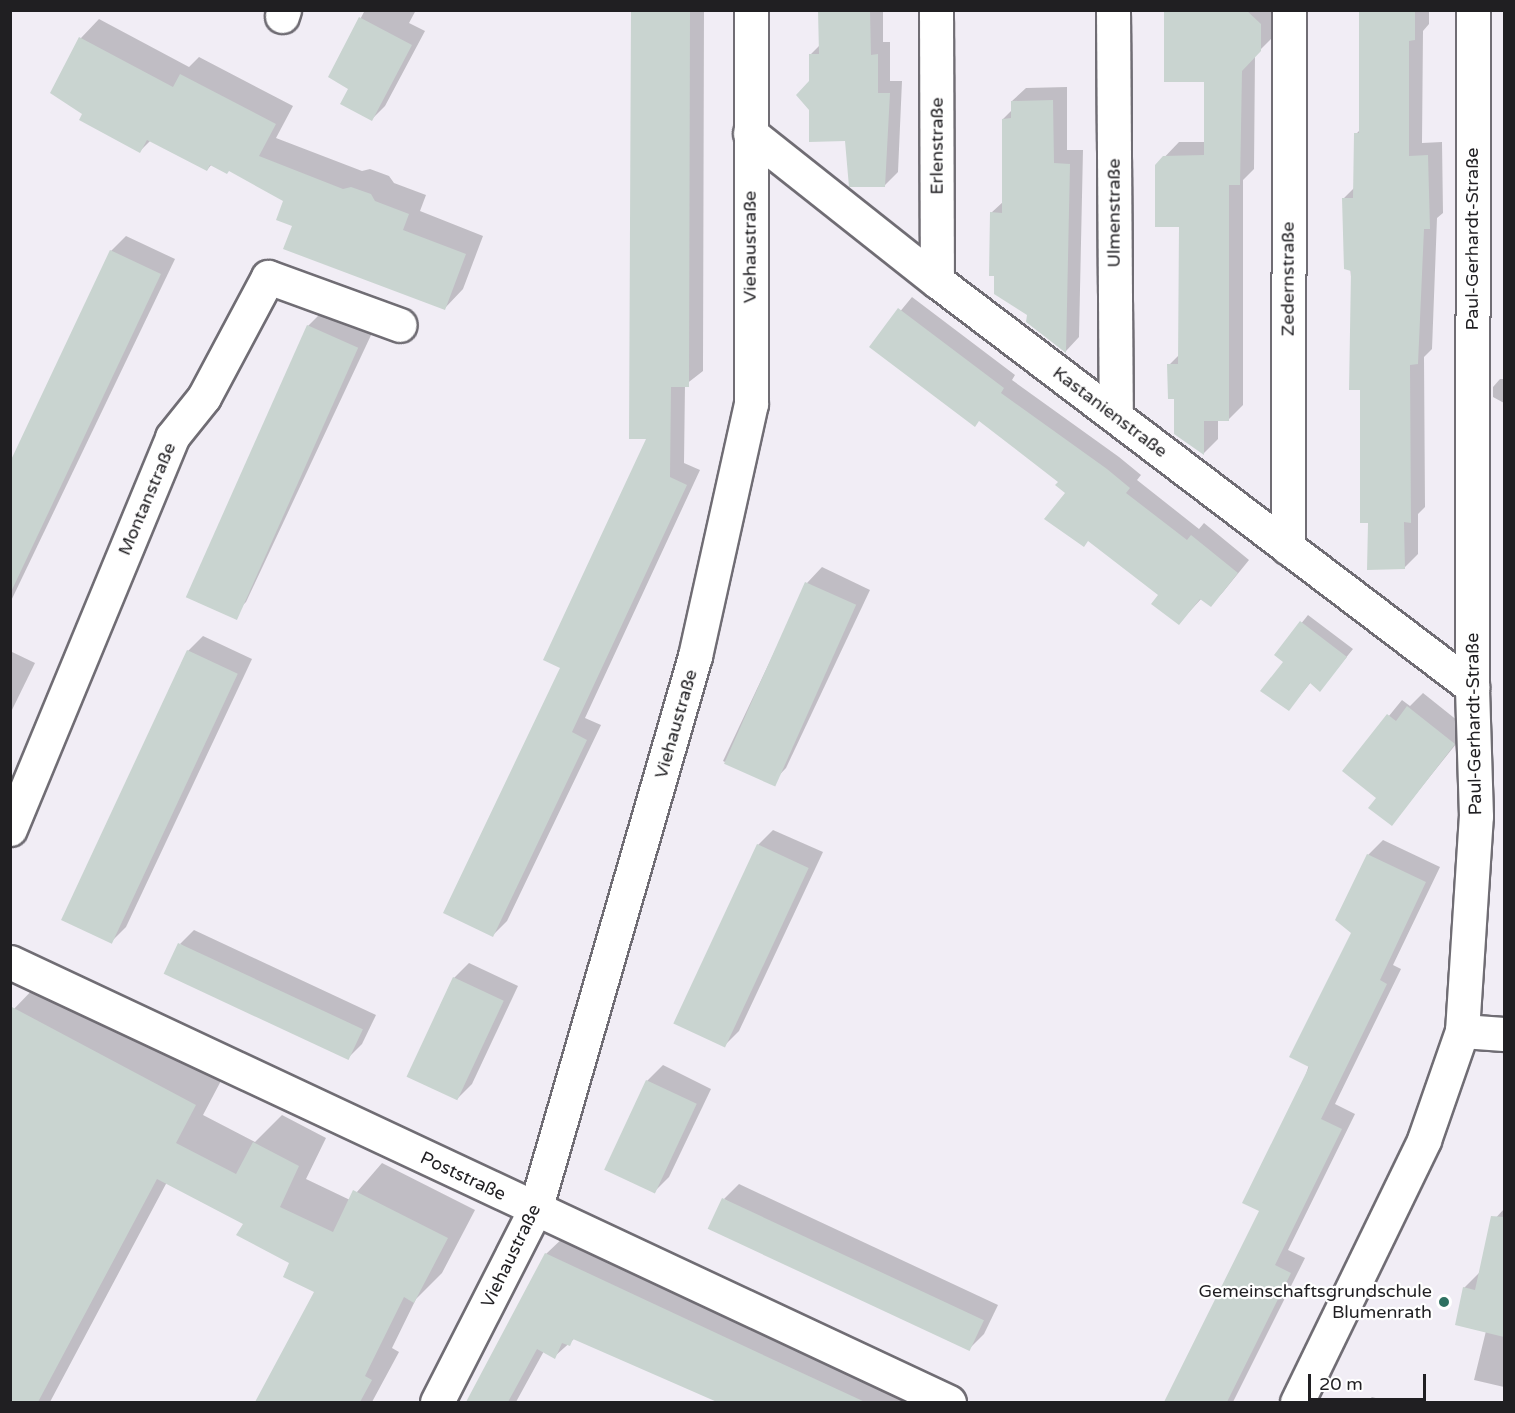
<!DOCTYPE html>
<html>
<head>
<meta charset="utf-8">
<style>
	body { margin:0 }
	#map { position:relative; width:1515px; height:1413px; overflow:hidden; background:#f1edf5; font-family:"Varela Round",sans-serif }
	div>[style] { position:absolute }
	.shadow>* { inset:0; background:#0003 }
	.building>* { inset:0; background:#c9d4d0; transform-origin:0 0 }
	.roads { filter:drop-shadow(2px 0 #706d74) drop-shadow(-2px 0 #706d74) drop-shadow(0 2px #706d74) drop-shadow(0 -2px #706d74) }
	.street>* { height:33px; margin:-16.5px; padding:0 16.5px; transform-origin:16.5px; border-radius:16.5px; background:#fff }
	.dots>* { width:16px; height:16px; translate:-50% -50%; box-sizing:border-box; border:3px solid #fff; border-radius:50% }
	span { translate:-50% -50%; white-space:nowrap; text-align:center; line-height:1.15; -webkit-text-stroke:4.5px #fff; paint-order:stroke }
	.street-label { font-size:18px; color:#201f22 }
	.poi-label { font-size:18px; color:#201f22 }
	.right { translate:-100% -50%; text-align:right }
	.frame { position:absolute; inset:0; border:12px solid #201f22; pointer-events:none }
	.scale { position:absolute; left:1308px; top:1374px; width:118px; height:27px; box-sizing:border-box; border:3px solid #201f22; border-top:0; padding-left:8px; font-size:18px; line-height:21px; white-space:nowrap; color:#201f22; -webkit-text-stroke:4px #fff; paint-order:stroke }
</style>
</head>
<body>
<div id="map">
	<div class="shadow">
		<i style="clip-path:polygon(365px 10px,416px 10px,409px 23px,425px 31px,385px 106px,372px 119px,350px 88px,330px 77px)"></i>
		<i style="clip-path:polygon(633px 10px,704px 10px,703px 371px,685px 385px,684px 463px,700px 470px,585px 718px,601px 725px,507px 921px,493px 935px,562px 667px,649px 438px)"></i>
		<i style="clip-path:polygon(819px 10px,883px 10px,883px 42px,890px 42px,890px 81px,902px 81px,898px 172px,885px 185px,846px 140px,811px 82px,810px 55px,819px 46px)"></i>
		<i style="clip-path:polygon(1165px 10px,1275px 10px,1275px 35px,1255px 55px,1254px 169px,1243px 180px,1243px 405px,1228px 420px,1218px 420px,1218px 439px,1204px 453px,1175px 397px,1169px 365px,1180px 354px,1180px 226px,1156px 166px,1179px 142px,1206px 142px,1206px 80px)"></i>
		<i style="clip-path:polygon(1360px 10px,1429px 10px,1429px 24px,1423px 31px,1422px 143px,1442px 142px,1443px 213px,1437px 218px,1432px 349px,1424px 357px,1425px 507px,1418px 514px,1418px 554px,1404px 568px,1361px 389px,1344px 198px,1355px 187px,1356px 134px,1361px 129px)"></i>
		<i style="clip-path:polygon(99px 19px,189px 67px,199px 57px,293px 106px,276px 138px,362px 171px,370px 169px,389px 176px,394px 183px,426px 195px,420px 211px,483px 236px,463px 289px,445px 308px,294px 225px,285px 201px,230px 170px,212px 164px,207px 170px,151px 140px,140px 151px,52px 93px,81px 38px)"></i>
		<i style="clip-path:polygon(1067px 87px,1067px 150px,1083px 150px,1079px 337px,1066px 351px,1028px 314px,991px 213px,1004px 201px,1003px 119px,1012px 110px,1012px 101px,1026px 88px)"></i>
		<i style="clip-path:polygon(126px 236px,175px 259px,10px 603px,10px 466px,111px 251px)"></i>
		<i style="clip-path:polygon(912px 297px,1015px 375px,1012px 380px,1119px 457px,1141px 475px,1137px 480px,1199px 529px,1204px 523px,1249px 560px,1223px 592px,1211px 605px,1202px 598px,1179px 623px,1160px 595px,1060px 481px,980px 420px,871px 347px)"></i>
		<i style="clip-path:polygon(323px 311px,372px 333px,246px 602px,231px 617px,308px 326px)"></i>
		<i style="clip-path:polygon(1500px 379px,1504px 379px,1504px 403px,1493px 397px,1493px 387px)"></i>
		<i style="clip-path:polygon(822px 567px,870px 590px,786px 768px,771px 784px,723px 761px,807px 583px)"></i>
		<i style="clip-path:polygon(1308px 615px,1353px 649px,1320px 690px,1311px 682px,1289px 709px,1285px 662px,1276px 655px)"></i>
		<i style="clip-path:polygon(203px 636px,252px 659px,126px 927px,111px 942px,188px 651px)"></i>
		<i style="clip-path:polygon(10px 651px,35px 663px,10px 714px)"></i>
		<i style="clip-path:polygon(1423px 693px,1468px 729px,1392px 824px,1378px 798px,1344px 771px,1402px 700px,1410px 706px)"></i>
		<i style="clip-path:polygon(773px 830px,823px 852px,739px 1031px,724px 1046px,758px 845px)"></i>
		<i style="clip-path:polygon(1383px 840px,1440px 867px,1393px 965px,1401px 969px,1335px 1104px,1355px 1114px,1288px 1250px,1305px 1258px,1233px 1402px,1166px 1402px,1261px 1210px,1353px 932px,1368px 855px)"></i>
		<i style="clip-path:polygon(194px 930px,376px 1015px,362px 1044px,348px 1058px,180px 944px)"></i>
		<i style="clip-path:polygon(469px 963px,518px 986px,472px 1084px,457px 1099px,454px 978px)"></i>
		<i style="clip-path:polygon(41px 981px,223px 1077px,203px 1115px,255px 1142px,282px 1115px,326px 1138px,306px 1179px,350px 1200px,382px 1163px,475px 1210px,442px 1273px,416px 1299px,392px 1348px,399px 1352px,372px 1402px,257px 1402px,316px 1292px,291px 1263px,245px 1223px,167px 1182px,50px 1402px,10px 1402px,10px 1013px)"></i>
		<i style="clip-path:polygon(663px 1065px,711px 1089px,669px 1177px,654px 1192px,606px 1169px,647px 1081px)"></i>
		<i style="clip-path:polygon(739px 1184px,998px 1305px,984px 1334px,969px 1349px,724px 1199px)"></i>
		<i style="clip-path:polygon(1504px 1209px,1504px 1387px,1474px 1380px,1486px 1331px,1464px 1288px,1480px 1272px,1491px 1223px)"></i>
		<i style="clip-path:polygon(567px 1234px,862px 1372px,859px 1378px,909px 1402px,721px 1402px,575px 1338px,554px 1357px,544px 1351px,516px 1402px,468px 1402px,546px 1254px)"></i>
		<i style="clip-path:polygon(1372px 1397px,1390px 1402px,1366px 1402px)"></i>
	</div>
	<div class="building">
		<i style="clip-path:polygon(631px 10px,690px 10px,689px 387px,671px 387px,670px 477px,687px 485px,572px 732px,587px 740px,493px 937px,443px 913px,560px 668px,543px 660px,646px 439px,629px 439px)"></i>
		<i style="clip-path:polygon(818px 10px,870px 10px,871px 55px,878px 54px,878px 93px,890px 93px,885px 187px,849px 187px,845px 141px,809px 142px,809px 110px,796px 95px,809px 81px,809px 54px,819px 54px)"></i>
		<i style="clip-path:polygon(1164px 10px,1246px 10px,1261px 24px,1261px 51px,1242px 71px,1240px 185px,1229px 185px,1229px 421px,1204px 421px,1204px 455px,1174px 434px,1174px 399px,1168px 399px,1167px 364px,1178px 364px,1179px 227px,1155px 227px,1155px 165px,1163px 156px,1204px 155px,1204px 82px,1164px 82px)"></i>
		<i style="clip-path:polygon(1359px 10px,1415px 10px,1415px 40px,1409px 41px,1409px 156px,1428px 155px,1430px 229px,1424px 229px,1418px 364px,1410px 365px,1411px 523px,1404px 522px,1405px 569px,1367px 570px,1368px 523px,1360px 523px,1360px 390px,1349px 390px,1351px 271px,1344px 269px,1342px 198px,1353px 198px,1354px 133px,1359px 133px)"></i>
		<i style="clip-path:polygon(359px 17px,412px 45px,372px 121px,340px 104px,348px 89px,328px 77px)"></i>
		<i style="clip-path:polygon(79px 37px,173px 87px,180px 74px,276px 124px,259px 156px,343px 189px,351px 187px,371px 194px,375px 201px,409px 214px,403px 230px,466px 254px,445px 310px,283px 249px,292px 226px,276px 220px,283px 201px,229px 171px,227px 174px,210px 165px,207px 171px,147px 140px,140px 153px,79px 120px,82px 114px,50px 93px)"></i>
		<i style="clip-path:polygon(1053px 100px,1054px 163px,1070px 164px,1066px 353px,1026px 322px,1027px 315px,994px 294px,994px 276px,989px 276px,990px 212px,1002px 213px,1002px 119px,1011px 118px,1011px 101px)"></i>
		<i style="clip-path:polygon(110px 250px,161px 274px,10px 594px,10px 462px)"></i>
		<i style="clip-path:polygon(898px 308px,1004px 388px,1001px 393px,1107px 469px,1130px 488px,1126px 493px,1187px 540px,1191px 535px,1238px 573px,1211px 607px,1200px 599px,1179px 625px,1151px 604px,1158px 595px,1088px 541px,1084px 547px,1044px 519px,1065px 493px,1055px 485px,1058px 482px,979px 421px,975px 427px,869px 347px)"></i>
		<i style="left:307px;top:325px;width:56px;height:298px;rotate:24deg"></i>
		<i style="left:805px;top:582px;width:56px;height:199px;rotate:24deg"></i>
		<i style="clip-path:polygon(1300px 621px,1347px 657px,1320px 692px,1310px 683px,1289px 711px,1260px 691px,1283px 662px,1274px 655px)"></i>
		<i style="left:187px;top:650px;width:56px;height:298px;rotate:25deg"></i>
		<i style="clip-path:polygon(1407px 706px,1455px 744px,1392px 826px,1368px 808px,1376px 798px,1342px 771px,1387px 714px,1396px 721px)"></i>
		<i style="left:757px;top:844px;width:57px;height:198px;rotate:25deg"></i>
		<i style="clip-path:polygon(1367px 854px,1426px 882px,1380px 980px,1387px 984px,1321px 1119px,1342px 1129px,1275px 1265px,1291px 1273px,1227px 1402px,1164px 1402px,1259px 1211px,1242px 1203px,1309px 1067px,1289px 1057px,1351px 933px,1335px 920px)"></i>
		<i style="left:178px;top:943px;width:204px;height:34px;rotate:25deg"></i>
		<i style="left:453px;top:977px;width:56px;height:110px;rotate:25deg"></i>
		<i style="clip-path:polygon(10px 1006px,196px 1105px,176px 1143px,236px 1174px,253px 1142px,299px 1166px,280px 1207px,333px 1232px,353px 1190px,448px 1238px,414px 1303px,404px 1297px,365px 1376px,372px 1380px,360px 1402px,255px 1402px,314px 1292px,283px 1277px,289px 1263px,236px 1235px,243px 1224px,157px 1179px,38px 1402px,10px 1402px)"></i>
		<i style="left:646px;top:1080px;width:56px;height:99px;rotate:25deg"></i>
		<i style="left:722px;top:1198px;width:289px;height:34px;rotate:25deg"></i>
		<i style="clip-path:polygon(1491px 1216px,1504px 1217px,1504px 1337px,1455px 1325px,1463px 1287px,1475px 1290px)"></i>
		<i style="clip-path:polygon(545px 1253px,759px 1353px,865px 1402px,717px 1402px,573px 1339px,570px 1346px,562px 1343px,555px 1359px,537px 1349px,508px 1402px,466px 1402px)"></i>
	</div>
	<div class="roads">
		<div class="street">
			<i style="left:936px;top:10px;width:271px;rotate:89.8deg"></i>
			<i style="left:1113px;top:10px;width:406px;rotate:89.6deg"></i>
			<i style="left:282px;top:16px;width:6px;rotate:-72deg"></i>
			<i style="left:750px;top:133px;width:238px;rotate:38.4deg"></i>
			<i style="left:937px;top:281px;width:672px;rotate:37.19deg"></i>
			<i style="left:1288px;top:548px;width:538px;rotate:-89.89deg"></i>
			<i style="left:10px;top:829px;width:424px;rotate:-67.5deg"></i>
			<i style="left:172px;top:437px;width:51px;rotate:-51.3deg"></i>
			<i style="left:204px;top:397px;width:136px;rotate:-61.9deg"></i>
			<i style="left:268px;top:277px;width:140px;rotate:20deg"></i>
			<i style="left:10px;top:962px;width:1037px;rotate:25.11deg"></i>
			<i style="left:1462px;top:1031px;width:42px;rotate:4.1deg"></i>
			<i style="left:437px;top:1402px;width:216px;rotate:-63deg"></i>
			<i style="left:535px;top:1210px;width:577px;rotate:-73.89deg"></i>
			<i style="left:695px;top:656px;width:258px;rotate:-77.5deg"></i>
			<i style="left:751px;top:404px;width:394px;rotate:-90deg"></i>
			<i style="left:1297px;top:1402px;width:291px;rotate:-64.1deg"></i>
			<i style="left:1424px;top:1140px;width:115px;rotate:-70.8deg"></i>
			<i style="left:1462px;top:1031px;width:215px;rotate:-86.3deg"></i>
			<i style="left:1476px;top:816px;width:129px;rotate:-91.8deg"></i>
			<i style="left:1472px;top:687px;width:677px;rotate:-89.92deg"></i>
		</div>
	</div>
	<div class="dots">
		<i style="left:1444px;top:1302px;background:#2e7061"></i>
	</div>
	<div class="street-label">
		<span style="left:937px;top:146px;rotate:-90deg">Erlenstraße</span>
		<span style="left:1114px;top:213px;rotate:-90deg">Ulmenstraße</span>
		<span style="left:1472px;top:239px;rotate:-90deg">Paul-Gerhardt-Straße</span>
		<span style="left:750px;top:247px;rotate:-90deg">Viehaustraße</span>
		<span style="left:1288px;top:279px;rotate:-90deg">Zedernstraße</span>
		<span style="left:1110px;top:412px;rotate:37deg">Kastanienstraße</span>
		<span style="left:147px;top:499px;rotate:-67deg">Montanstraße</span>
		<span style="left:676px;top:724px;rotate:-74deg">Viehaustraße</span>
		<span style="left:1474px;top:724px;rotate:-91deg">Paul-Gerhardt-Straße</span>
		<span style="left:463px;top:1176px;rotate:25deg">Poststraße</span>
		<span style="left:511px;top:1256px;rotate:-64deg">Viehaustraße</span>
	</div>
	<div class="poi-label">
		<span class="right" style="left:1432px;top:1302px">Gemeinschaftsgrundschule<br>Blumenrath</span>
	</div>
	<div class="frame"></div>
	<div class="scale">20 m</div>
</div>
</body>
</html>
